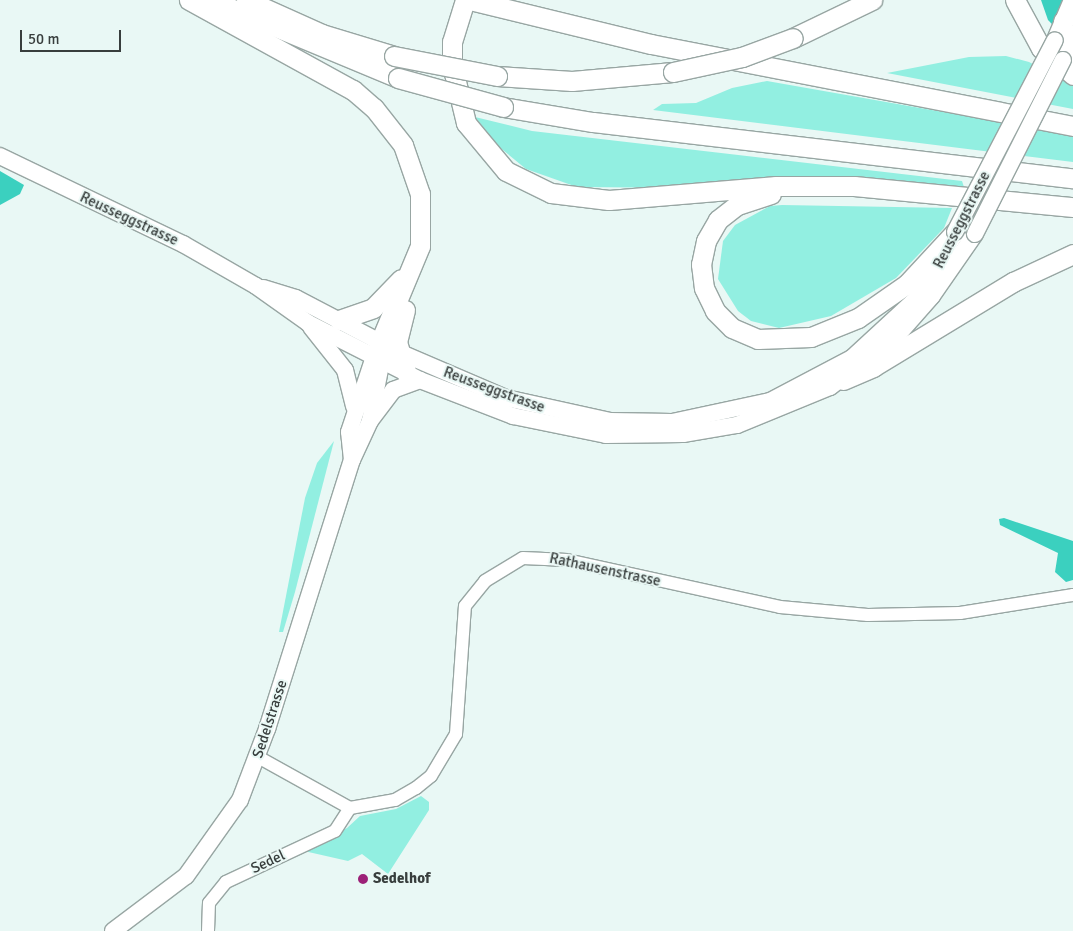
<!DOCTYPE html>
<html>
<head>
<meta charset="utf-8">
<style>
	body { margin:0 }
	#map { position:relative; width:1073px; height:931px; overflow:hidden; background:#e9f8f5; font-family:Signika,sans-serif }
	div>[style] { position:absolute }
	.green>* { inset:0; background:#92efe1 }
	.forest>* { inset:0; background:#3bd0bf }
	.roads { filter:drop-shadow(1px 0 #98a6a3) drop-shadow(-1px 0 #98a6a3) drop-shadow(0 1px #98a6a3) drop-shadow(0 -1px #98a6a3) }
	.minor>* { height:12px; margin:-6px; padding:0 6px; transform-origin:6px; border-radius:6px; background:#fff }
	.major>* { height:16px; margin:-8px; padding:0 8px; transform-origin:8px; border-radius:8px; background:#fff }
	.highway>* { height:19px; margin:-9.5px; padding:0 9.5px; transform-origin:9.5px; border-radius:9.5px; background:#fff }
	.bridges { filter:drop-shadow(1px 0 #98a6a3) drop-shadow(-1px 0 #98a6a3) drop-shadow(0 1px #98a6a3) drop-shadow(0 -1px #98a6a3) }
	.major-bridge>* { height:16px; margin:-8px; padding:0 8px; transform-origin:8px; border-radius:8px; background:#fff }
	.highway-bridge>* { height:19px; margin:-9.5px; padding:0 9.5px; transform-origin:9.5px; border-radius:9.5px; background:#fff }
	.dots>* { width:14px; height:14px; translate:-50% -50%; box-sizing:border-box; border:2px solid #e9f8f5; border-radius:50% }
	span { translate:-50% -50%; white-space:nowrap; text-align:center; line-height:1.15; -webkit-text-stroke:4px #e9f8f5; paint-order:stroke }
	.street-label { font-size:15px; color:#383e3d }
	.poi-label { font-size:15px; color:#383e3d; font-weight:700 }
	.left { translate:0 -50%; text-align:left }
	.scale { position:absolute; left:20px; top:30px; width:101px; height:22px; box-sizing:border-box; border:2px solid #383e3d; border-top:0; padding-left:6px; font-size:15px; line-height:18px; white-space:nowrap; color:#383e3d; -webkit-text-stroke:4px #e9f8f5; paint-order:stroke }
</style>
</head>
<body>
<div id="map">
	<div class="green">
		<div style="clip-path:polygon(1006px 56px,1029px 62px,1073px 85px,1073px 109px,887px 73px,969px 57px)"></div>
		<div style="clip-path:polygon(767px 81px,1073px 135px,1073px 162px,653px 110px,662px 104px,696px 103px,732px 88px)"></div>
		<div style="clip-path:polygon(475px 117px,532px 131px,962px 181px,965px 190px,577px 187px,526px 169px,498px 146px)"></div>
		<div style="clip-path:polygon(770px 206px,782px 205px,952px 208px,944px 228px,896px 278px,831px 316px,779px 328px,751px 321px,738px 311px,718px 279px,723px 241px,735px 225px)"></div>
		<div style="clip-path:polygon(334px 441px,295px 592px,283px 632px,279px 632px,305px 498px,317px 463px)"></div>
		<div style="clip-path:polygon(421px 796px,429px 802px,429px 810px,388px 874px,362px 854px,348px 861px,304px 851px,347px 828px,360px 816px,396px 809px)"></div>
	</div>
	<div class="forest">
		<div style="clip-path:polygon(1041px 0,1073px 0,1073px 46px,1048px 20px)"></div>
		<div style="clip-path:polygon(0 171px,24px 185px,20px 194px,0 205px)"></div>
		<div style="clip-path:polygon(1004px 518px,1073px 541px,1073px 580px,1066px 582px,1055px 572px,1058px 553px,1000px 525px,999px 519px)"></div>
	</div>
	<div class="roads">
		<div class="minor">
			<div style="left:258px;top:757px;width:105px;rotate:29deg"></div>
			<div style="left:350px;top:808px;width:46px;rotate:-10.1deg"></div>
			<div style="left:395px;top:800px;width:24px;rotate:-30deg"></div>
			<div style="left:416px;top:788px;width:19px;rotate:-39deg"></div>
			<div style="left:431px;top:776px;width:49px;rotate:-59.2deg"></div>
			<div style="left:456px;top:734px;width:128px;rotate:-86deg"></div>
			<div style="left:465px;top:606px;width:32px;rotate:-51deg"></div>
			<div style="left:485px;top:581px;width:44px;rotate:-31.2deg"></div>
			<div style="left:523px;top:558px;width:44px;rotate:2.6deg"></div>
			<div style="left:567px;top:560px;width:218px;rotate:12.4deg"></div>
			<div style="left:780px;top:607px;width:88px;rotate:5.2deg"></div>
			<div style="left:868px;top:615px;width:92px;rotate:-1.2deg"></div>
			<div style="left:960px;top:613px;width:114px;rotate:-9.1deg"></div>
			<div style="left:208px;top:931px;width:28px;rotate:-88deg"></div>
			<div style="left:209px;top:903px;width:27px;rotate:-51deg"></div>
			<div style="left:226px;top:882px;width:120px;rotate:-25.1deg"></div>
			<div style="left:335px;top:831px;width:27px;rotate:-57deg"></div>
		</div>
		<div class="major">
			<div style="left:1055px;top:40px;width:43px;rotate:-67deg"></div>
			<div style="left:1063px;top:60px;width:28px;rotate:-69deg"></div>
			<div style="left:0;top:156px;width:203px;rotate:25.7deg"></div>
			<div style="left:183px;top:244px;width:84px;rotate:29.9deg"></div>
			<div style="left:256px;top:286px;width:64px;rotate:35.4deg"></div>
			<div style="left:308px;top:323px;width:126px;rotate:27deg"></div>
			<div style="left:420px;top:380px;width:100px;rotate:21.2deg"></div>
			<div style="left:513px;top:416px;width:95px;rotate:11.5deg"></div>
			<div style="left:606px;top:435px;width:77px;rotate:-0.7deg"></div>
			<div style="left:683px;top:434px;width:55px;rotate:-9.5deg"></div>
			<div style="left:737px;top:425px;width:100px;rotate:-22.2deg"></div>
			<div style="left:830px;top:387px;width:83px;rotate:-37.1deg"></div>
			<div style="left:896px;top:337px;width:55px;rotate:-48.7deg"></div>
			<div style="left:932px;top:296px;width:75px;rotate:-55.3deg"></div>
			<div style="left:263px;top:288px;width:34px;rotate:17deg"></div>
			<div style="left:296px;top:298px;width:116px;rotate:27.7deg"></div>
			<div style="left:399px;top:352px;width:116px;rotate:23.3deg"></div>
			<div style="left:506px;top:398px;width:107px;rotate:12.5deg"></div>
			<div style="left:610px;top:421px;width:62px;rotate:0.9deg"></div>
			<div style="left:672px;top:422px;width:100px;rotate:-12.1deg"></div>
			<div style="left:770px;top:401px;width:93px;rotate:-27.7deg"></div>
			<div style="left:852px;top:358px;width:87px;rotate:-42.7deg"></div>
			<div style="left:916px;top:299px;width:74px;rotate:-58.9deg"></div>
			<div style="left:311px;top:327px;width:55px;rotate:51.7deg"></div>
			<div style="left:345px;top:370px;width:38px;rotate:76deg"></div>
			<div style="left:370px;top:421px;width:39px;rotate:-53deg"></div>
			<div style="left:393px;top:390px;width:29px;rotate:-20deg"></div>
			<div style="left:352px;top:460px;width:28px;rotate:-96deg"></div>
			<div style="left:349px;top:432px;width:89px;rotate:-71.6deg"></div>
			<div style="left:113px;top:931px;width:91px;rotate:-37deg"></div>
			<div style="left:186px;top:876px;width:93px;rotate:-54.6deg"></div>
			<div style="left:240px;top:800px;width:76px;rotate:-69.2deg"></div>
			<div style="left:267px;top:729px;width:282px;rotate:-72.5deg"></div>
			<div style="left:352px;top:460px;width:43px;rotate:-65.2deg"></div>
			<div style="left:370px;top:421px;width:68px;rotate:-79deg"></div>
		</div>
		<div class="highway">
			<div style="left:189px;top:0;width:187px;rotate:28.8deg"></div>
			<div style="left:353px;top:90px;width:28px;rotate:41deg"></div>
			<div style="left:374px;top:108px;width:47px;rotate:51.9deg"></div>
			<div style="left:403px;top:145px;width:52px;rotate:70.9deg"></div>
			<div style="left:420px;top:194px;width:52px;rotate:90deg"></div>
			<div style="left:420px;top:246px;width:104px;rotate:112.6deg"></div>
			<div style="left:211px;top:0;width:203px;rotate:22.6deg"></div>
			<div style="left:246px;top:0;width:83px;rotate:24.1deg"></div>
			<div style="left:322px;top:34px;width:75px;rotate:17deg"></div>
			<div style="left:465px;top:0;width:44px;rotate:107.2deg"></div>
			<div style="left:452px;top:42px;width:23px;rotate:90deg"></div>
			<div style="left:452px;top:65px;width:60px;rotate:76.4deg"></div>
			<div style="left:466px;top:123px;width:62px;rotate:50.2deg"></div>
			<div style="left:506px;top:171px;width:50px;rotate:26.1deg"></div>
			<div style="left:551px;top:193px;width:58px;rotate:6.9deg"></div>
			<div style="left:609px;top:200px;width:168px;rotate:-4.8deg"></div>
			<div style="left:776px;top:186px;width:78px"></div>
			<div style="left:854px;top:186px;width:220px;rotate:5.5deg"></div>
			<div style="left:470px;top:0;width:186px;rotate:13.7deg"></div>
			<div style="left:651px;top:44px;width:430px;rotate:11deg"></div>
			<div style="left:1015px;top:0;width:55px;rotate:61.6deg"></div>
			<div style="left:1041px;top:48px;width:42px;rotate:40.2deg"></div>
			<div style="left:1063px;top:21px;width:13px;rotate:-42deg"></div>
			<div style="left:793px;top:38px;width:88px;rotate:-25.7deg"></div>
			<div style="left:1063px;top:60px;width:13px;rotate:-42deg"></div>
			<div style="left:497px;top:76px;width:75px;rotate:3.8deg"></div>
			<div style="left:572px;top:81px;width:101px;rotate:-5.1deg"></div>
			<div style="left:503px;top:107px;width:91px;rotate:9.5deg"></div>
			<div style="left:593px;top:122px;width:483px;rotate:6.7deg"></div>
			<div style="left:771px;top:194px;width:36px;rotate:162deg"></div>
			<div style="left:737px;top:205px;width:24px;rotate:142deg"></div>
			<div style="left:718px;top:220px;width:24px;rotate:120deg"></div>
			<div style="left:706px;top:241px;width:24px;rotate:102deg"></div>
			<div style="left:701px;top:264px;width:24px;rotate:83deg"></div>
			<div style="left:704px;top:288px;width:25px;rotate:64deg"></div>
			<div style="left:715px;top:311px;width:24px;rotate:45deg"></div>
			<div style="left:732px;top:328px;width:28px;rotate:23deg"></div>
			<div style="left:758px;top:339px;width:53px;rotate:-2.2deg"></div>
			<div style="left:811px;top:337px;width:51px;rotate:-22deg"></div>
			<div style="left:858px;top:318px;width:60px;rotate:-34.8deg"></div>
			<div style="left:907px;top:284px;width:71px;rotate:-47.3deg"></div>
			<div style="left:405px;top:310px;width:33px;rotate:104deg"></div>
			<div style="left:397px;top:342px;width:34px;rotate:73deg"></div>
			<div style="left:339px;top:320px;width:36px;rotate:-19deg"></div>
			<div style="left:373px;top:308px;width:40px;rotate:-46deg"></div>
			<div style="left:843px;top:380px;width:33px;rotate:-23deg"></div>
			<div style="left:873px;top:367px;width:164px;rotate:-31.3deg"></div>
			<div style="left:1013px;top:282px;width:66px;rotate:-25deg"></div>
		</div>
	</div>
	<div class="bridges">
		<div class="major-bridge">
			<div style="left:955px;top:232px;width:216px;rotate:-62.5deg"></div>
			<div style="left:975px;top:234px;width:195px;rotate:-63.2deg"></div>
		</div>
		<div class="highway-bridge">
			<div style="left:394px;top:56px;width:105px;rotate:11deg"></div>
			<div style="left:673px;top:72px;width:71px;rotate:-12.3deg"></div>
			<div style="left:742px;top:57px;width:54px;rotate:-20.4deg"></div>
			<div style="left:398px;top:78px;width:109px;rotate:15.4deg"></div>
		</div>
	</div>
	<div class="dots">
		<div style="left:363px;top:879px;background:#9c2178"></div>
	</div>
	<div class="street-label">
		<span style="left:129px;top:219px;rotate:25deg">Reusseggstrasse</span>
		<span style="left:962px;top:220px;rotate:-63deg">Reusseggstrasse</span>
		<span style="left:494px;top:390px;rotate:20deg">Reusseggstrasse</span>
		<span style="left:605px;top:570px;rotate:12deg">Rathausenstrasse</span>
		<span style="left:270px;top:719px;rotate:-72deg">Sedelstrasse</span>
		<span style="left:268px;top:862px;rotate:-25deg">Sedel</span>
	</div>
	<div class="poi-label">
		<span class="left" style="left:373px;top:879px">Sedelhof</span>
	</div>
	<div class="scale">50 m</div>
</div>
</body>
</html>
